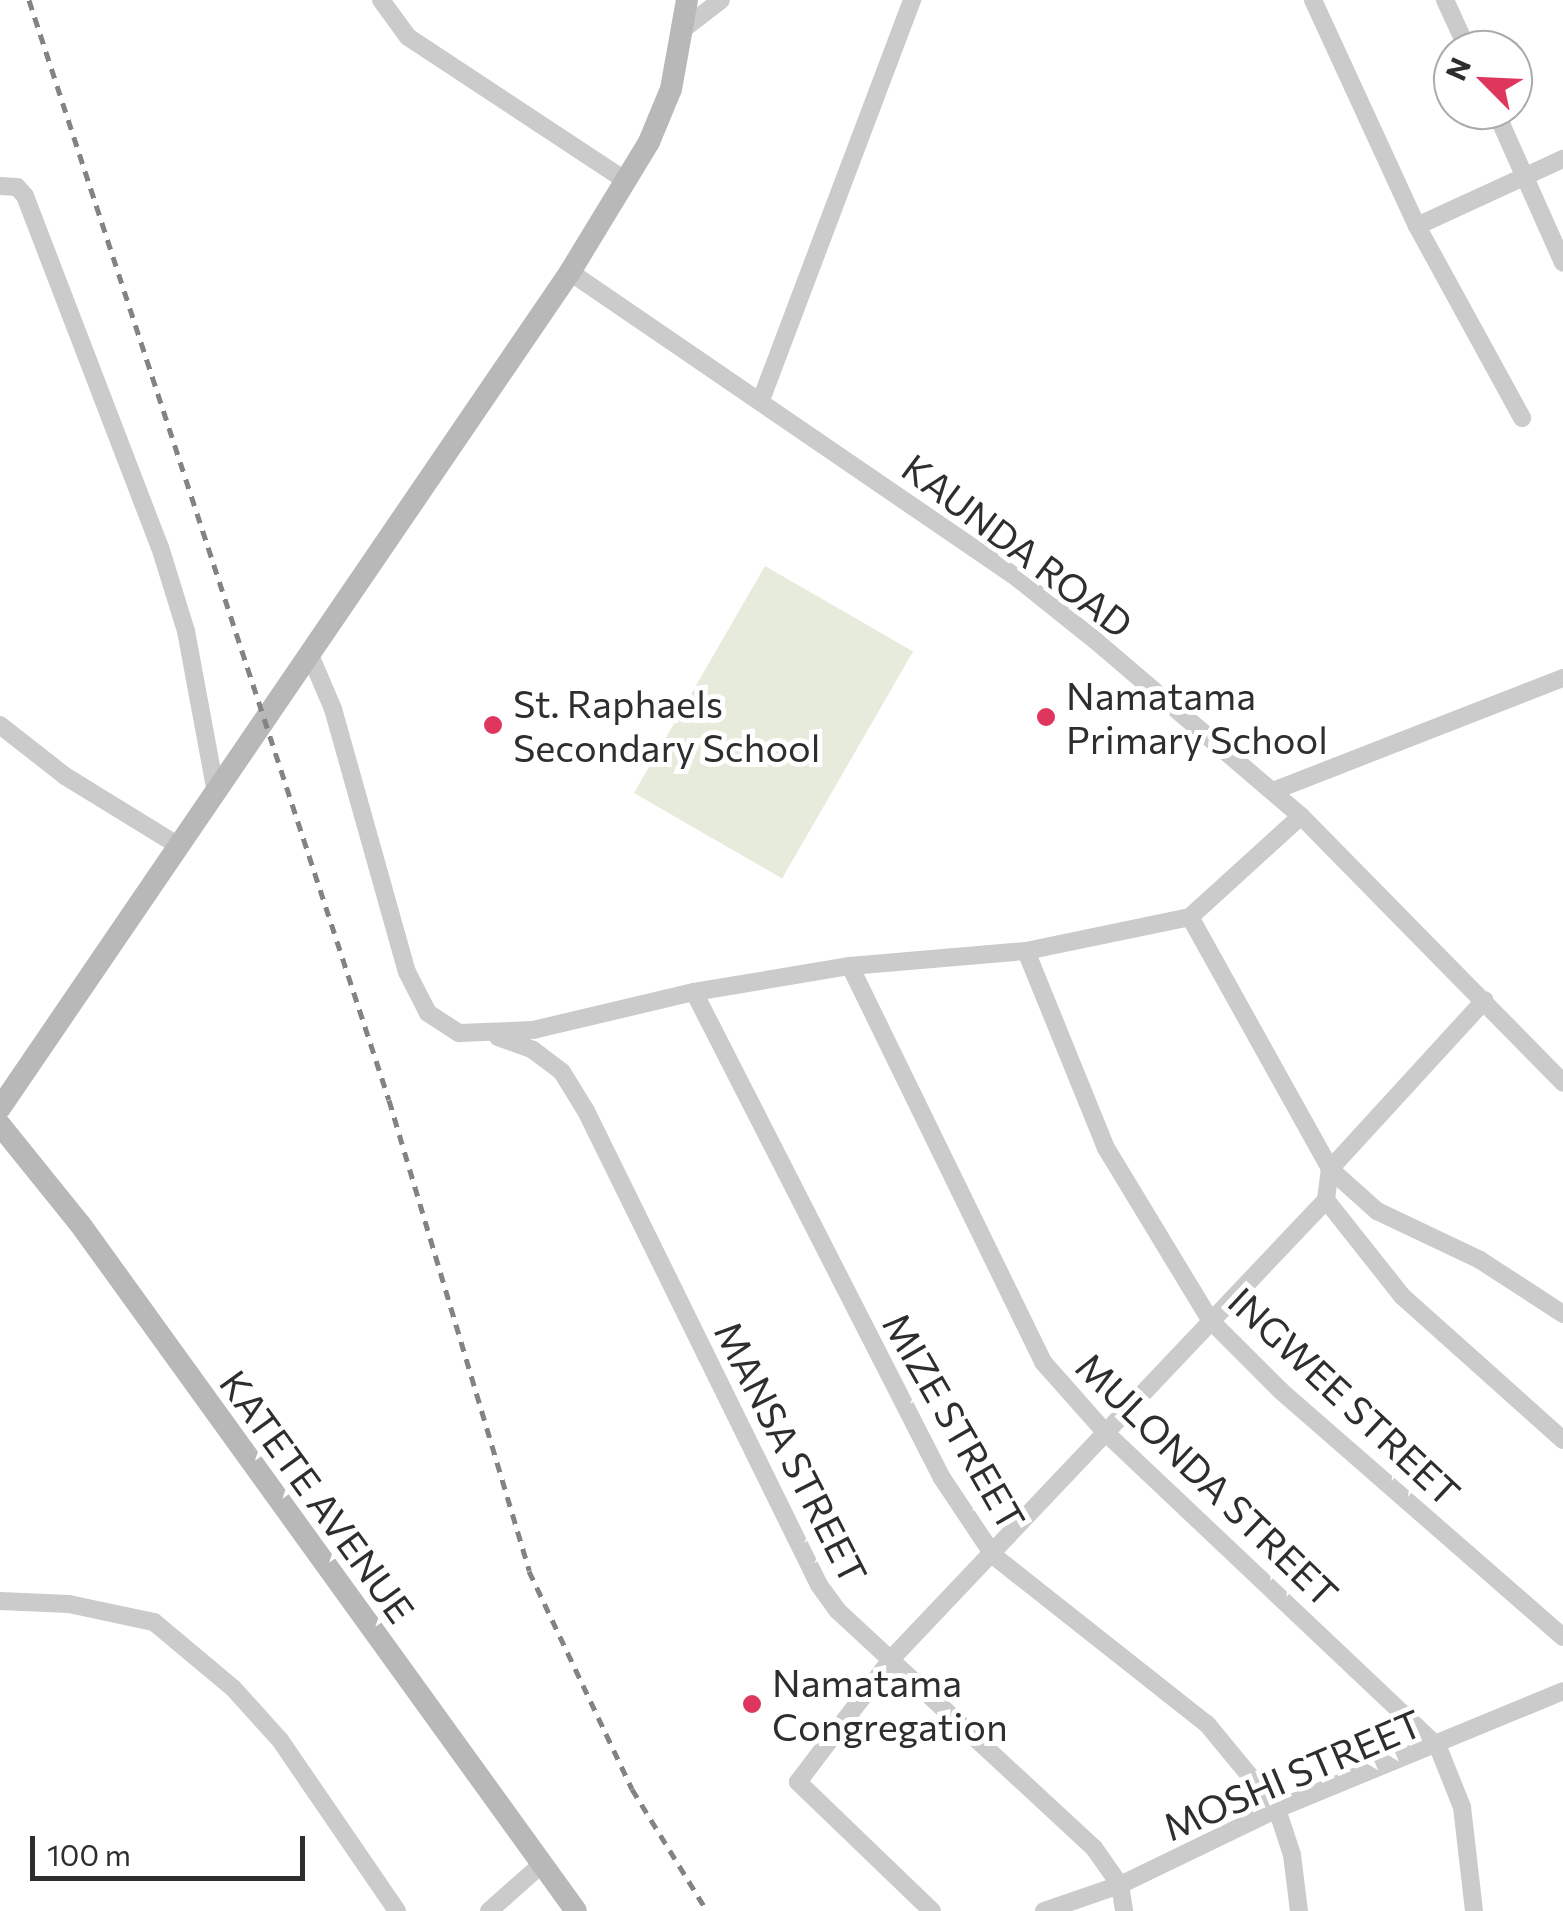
<!DOCTYPE html>
<html>
<head>
<meta charset="utf-8">
<style>
	body { margin:0 }
	#map { position:relative; width:1563px; height:1911px; overflow:hidden; background:#fff; font-family:Commissioner,sans-serif }
	div>[style] { position:absolute }
	.green>* { inset:0; background:#e6ebdc; transform-origin:0 0 }
	.street>* { height:18px; margin:-9px; padding:0 9px; transform-origin:9px; border-radius:9px; background:#cbcbcb }
	.secondary>* { height:22px; margin:-11px; padding:0 11px; transform-origin:11px; border-radius:11px; background:#b8b8b8 }
	.rail>* { height:5px; margin-top:-2.5px; transform-origin:0; background:repeating-linear-gradient(90deg,#838383 0 10px,transparent 0 18px) }
	.dots>* { width:28px; height:28px; translate:-50% -50%; box-sizing:border-box; border:5px solid #fff; border-radius:50% }
	span { translate:-50% -50%; white-space:nowrap; text-align:center; line-height:1.15; -webkit-text-stroke:10px #fff; paint-order:stroke }
	.street-label { font-size:38px; color:#2e2e2e }
	.poi-label { font-size:38px; color:#2e2e2e }
	.left { translate:0 -50%; text-align:left }
	.north { position:absolute; left:1433px; top:30px; width:100px; height:100px; box-sizing:border-box; background:#fff; border:2px solid #ababab; border-radius:50%; rotate:294deg; font-size:28px; font-weight:700; line-height:40px; text-align:center; color:#2e2e2e }
	.north::after { content:''; display:block; margin:auto; width:35px; height:45px; background:#df365d; clip-path:polygon(50% 0,100% 100%,50% 72%,0 100%) }
	.scale { position:absolute; left:30px; top:1836px; width:275px; height:45px; box-sizing:border-box; border:5px solid #2e2e2e; border-top:0; padding-left:12px; font-size:30px; line-height:35px; white-space:nowrap; color:#2e2e2e; -webkit-text-stroke:8px #fff; paint-order:stroke }
</style>
</head>
<body>
<div id="map">
	<div class="green">
		<div style="left:765px;top:566px;width:171px;height:262px;rotate:30deg"></div>
	</div>
	<div class="street">
		<div style="left:381px;top:0;width:46px;rotate:53.9deg"></div>
		<div style="left:408px;top:37px;width:261px;rotate:33.4deg"></div>
		<div style="left:1313px;top:0;width:249px;rotate:65.3deg"></div>
		<div style="left:1417px;top:226px;width:219px;rotate:61.3deg"></div>
		<div style="left:1445px;top:0;width:55px;rotate:65.3deg"></div>
		<div style="left:686px;top:27px;width:44px;rotate:-37.6deg"></div>
		<div style="left:1495px;top:110px;width:167px;rotate:66deg"></div>
		<div style="left:0;top:186px;width:17px;rotate:3deg"></div>
		<div style="left:17px;top:187px;width:12px;rotate:48deg"></div>
		<div style="left:25px;top:196px;width:376px;rotate:69deg"></div>
		<div style="left:160px;top:547px;width:88px;rotate:72.8deg"></div>
		<div style="left:186px;top:631px;width:160px;rotate:79.5deg"></div>
		<div style="left:1417px;top:226px;width:161px;rotate:-24.7deg"></div>
		<div style="left:570px;top:272px;width:540px;rotate:34.37deg"></div>
		<div style="left:1016px;top:577px;width:102px;rotate:38.7deg"></div>
		<div style="left:1096px;top:641px;width:270px;rotate:40.5deg"></div>
		<div style="left:1301px;top:816px;width:374px;rotate:45.5deg"></div>
		<div style="left:761px;top:400px;width:428px;rotate:-69.3deg"></div>
		<div style="left:310px;top:655px;width:59px;rotate:66.9deg"></div>
		<div style="left:333px;top:709px;width:273px;rotate:74.3deg"></div>
		<div style="left:407px;top:972px;width:46px;rotate:62.9deg"></div>
		<div style="left:428px;top:1013px;width:37px;rotate:33deg"></div>
		<div style="left:459px;top:1033px;width:74px;rotate:-2.3deg"></div>
		<div style="left:533px;top:1030px;width:165px;rotate:-13.3deg"></div>
		<div style="left:694px;top:992px;width:158px;rotate:-9.5deg"></div>
		<div style="left:850px;top:966px;width:177px;rotate:-4.9deg"></div>
		<div style="left:1026px;top:951px;width:167px;rotate:-11.7deg"></div>
		<div style="left:1190px;top:917px;width:150px;rotate:-42.3deg"></div>
		<div style="left:0;top:725px;width:83px;rotate:38.1deg"></div>
		<div style="left:65px;top:776px;width:132px;rotate:31.6deg"></div>
		<div style="left:1273px;top:791px;width:311px;rotate:-21.3deg"></div>
		<div style="left:1190px;top:917px;width:288px;rotate:60.9deg"></div>
		<div style="left:1330px;top:1169px;width:63px;rotate:41.8deg"></div>
		<div style="left:1377px;top:1211px;width:114px;rotate:25.4deg"></div>
		<div style="left:1480px;top:1260px;width:99px;rotate:33deg"></div>
		<div style="left:1026px;top:951px;width:213px;rotate:67.9deg"></div>
		<div style="left:1106px;top:1148px;width:201px;rotate:58.8deg"></div>
		<div style="left:1210px;top:1320px;width:100px;rotate:45deg"></div>
		<div style="left:1281px;top:1391px;width:374px;rotate:41.1deg"></div>
		<div style="left:850px;top:966px;width:441px;rotate:64deg"></div>
		<div style="left:1043px;top:1362px;width:94px;rotate:48.5deg"></div>
		<div style="left:1105px;top:1432px;width:458px;rotate:43.4deg"></div>
		<div style="left:1438px;top:1747px;width:65px;rotate:68.2deg"></div>
		<div style="left:1462px;top:1807px;width:105px;rotate:83.4deg"></div>
		<div style="left:694px;top:992px;width:546px;rotate:62.97deg"></div>
		<div style="left:942px;top:1478px;width:94px;rotate:56.3deg"></div>
		<div style="left:994px;top:1556px;width:271px;rotate:38.3deg"></div>
		<div style="left:1207px;top:1724px;width:110px;rotate:50.5deg"></div>
		<div style="left:1277px;top:1809px;width:48px;rotate:71.9deg"></div>
		<div style="left:1292px;top:1855px;width:56px;rotate:82.9deg"></div>
		<div style="left:498px;top:1037px;width:37px;rotate:20deg"></div>
		<div style="left:533px;top:1050px;width:36px;rotate:37deg"></div>
		<div style="left:562px;top:1072px;width:46px;rotate:58.4deg"></div>
		<div style="left:586px;top:1111px;width:528px;rotate:63.82deg"></div>
		<div style="left:819px;top:1585px;width:32px;rotate:54deg"></div>
		<div style="left:838px;top:1611px;width:349px;rotate:42.8deg"></div>
		<div style="left:1094px;top:1848px;width:45px;rotate:54.9deg"></div>
		<div style="left:1120px;top:1885px;width:26px;rotate:81deg"></div>
		<div style="left:1326px;top:1200px;width:122px;rotate:51.6deg"></div>
		<div style="left:1402px;top:1296px;width:216px;rotate:41.8deg"></div>
		<div style="left:0;top:1601px;width:69px;rotate:2.5deg"></div>
		<div style="left:69px;top:1604px;width:87px;rotate:12deg"></div>
		<div style="left:154px;top:1622px;width:103px;rotate:39.9deg"></div>
		<div style="left:233px;top:1688px;width:70px;rotate:47.9deg"></div>
		<div style="left:280px;top:1740px;width:207px;rotate:55.6deg"></div>
		<div style="left:489px;top:1911px;width:71px;rotate:-41.6deg"></div>
		<div style="left:932px;top:1911px;width:186px;rotate:-136.1deg"></div>
		<div style="left:798px;top:1782px;width:157px;rotate:-52.8deg"></div>
		<div style="left:893px;top:1657px;width:630px;rotate:-46.54deg"></div>
		<div style="left:1326px;top:1200px;width:31px;rotate:-83deg"></div>
		<div style="left:1330px;top:1169px;width:229px;rotate:-47.5deg"></div>
		<div style="left:1044px;top:1911px;width:80px;rotate:-18.9deg"></div>
		<div style="left:1120px;top:1885px;width:174px;rotate:-25.8deg"></div>
		<div style="left:1277px;top:1809px;width:309px;rotate:-22.4deg"></div>
	</div>
	<div class="secondary">
		<div style="left:0;top:1108px;width:1012px;rotate:-55.71deg"></div>
		<div style="left:570px;top:272px;width:152px;rotate:-58.7deg"></div>
		<div style="left:649px;top:142px;width:57px;rotate:-67.5deg"></div>
		<div style="left:671px;top:89px;width:90px;rotate:-79.8deg"></div>
		<div style="left:0;top:1125px;width:127px;rotate:51.1deg"></div>
		<div style="left:80px;top:1224px;width:847px;rotate:54.17deg"></div>
	</div>
	<div class="rail">
		<div style="left:29px;top:0;width:1157px;rotate:71.88deg"></div>
		<div style="left:389px;top:1100px;width:491px;rotate:73.4deg"></div>
		<div style="left:529px;top:1571px;width:241px;rotate:64.7deg"></div>
		<div style="left:632px;top:1789px;width:143px;rotate:58.4deg"></div>
	</div>
	<div class="dots">
		<div style="left:1046px;top:717px;background:#df365d"></div>
		<div style="left:493px;top:725px;background:#df365d"></div>
		<div style="left:752px;top:1704px;background:#df365d"></div>
	</div>
	<div class="street-label">
		<span style="left:1018px;top:545px;rotate:37deg">KAUNDA ROAD</span>
		<span style="left:1345px;top:1396px;rotate:43deg">INGWEE STREET</span>
		<span style="left:955px;top:1421px;rotate:60deg">MIZE STREET</span>
		<span style="left:792px;top:1452px;rotate:63deg">MANSA STREET</span>
		<span style="left:1208px;top:1479px;rotate:44deg">MULONDA STREET</span>
		<span style="left:318px;top:1496px;rotate:54deg">KATETE AVENUE</span>
		<span style="left:1292px;top:1774px;rotate:-23deg">MOSHI STREET</span>
	</div>
	<div class="poi-label">
		<span class="left" style="left:1066px;top:717px">Namatama<br>Primary School</span>
		<span class="left" style="left:513px;top:725px">St. Raphaels<br>Secondary School</span>
		<span class="left" style="left:772px;top:1704px">Namatama<br>Congregation</span>
	</div>
	<div class="north">N</div>
	<div class="scale">100 m</div>
</div>
</body>
</html>
